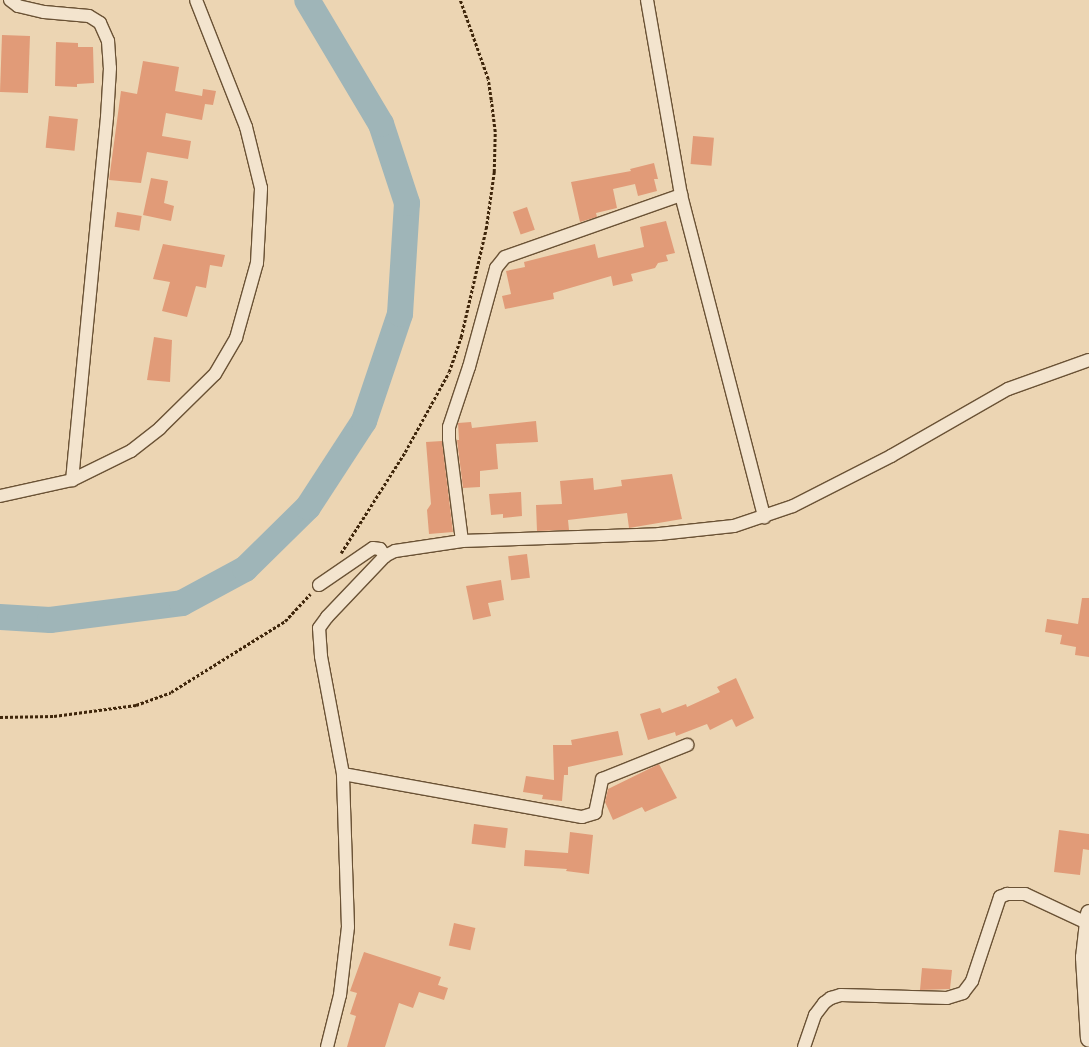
<!DOCTYPE html>
<html>
<head>
<meta charset="utf-8">
<style>
	body { margin:0 }
	#map { position:relative; width:1089px; height:1047px; overflow:hidden; background:#ecd5b3; font-family:"IM FELL French Canon",serif }
	div>[style] { position:absolute }
	.river>* { height:26px; margin:-13px; padding:0 13px; transform-origin:13px; border-radius:13px; background:#9fb5b8 }
	.building>* { inset:0; background:#e19b78; transform-origin:0 0 }
	.path>* { height:2.5px; margin-top:-1.25px; transform-origin:0; background:repeating-linear-gradient(90deg,#3f260b 0 3px,transparent 0 5px) }
	.roads { filter:drop-shadow(1px 0 #6a5235) drop-shadow(-1px 0 #6a5235) drop-shadow(0 1px #6a5235) drop-shadow(0 -1px #6a5235) }
	.street>* { height:12px; margin:-6px; padding:0 6px; transform-origin:6px; border-radius:6px; background:#f3e4ce }
	.secondary>* { height:17px; margin:-8.5px; padding:0 8.5px; transform-origin:8.5px; border-radius:8.5px; background:#f3e4ce }
	span { translate:-50% -50%; white-space:nowrap; text-align:center; line-height:1.15; -webkit-text-stroke:3px #f3e4ce; paint-order:stroke }
</style>
</head>
<body>
<div id="map">
	<div class="river">
		<div style="left:0;top:617px;width:50px;rotate:3.4deg"></div>
		<div style="left:50px;top:620px;width:133px;rotate:-7.3deg"></div>
		<div style="left:182px;top:603px;width:72px;rotate:-28.4deg"></div>
		<div style="left:245px;top:569px;width:88px;rotate:-44.5deg"></div>
		<div style="left:308px;top:507px;width:103px;rotate:-56.9deg"></div>
		<div style="left:364px;top:421px;width:113px;rotate:-71.4deg"></div>
		<div style="left:400px;top:314px;width:111px;rotate:-86.4deg"></div>
		<div style="left:407px;top:203px;width:83px;rotate:-108.2deg"></div>
		<div style="left:381px;top:124px;width:144px;rotate:-120.8deg"></div>
	</div>
	<div class="building">
		<div style="left:2px;top:35px;width:28px;height:57px;rotate:2deg"></div>
		<div style="clip-path:polygon(56px 42px,78px 43px,78px 47px,93px 47px,94px 83px,77px 84px,77px 87px,55px 86px)"></div>
		<div style="clip-path:polygon(143px 61px,179px 67px,175px 91px,202px 96px,203px 89px,216px 91px,213px 105px,205px 104px,202px 120px,166px 113px,162px 136px,191px 141px,188px 159px,147px 152px,141px 183px,109px 180px,121px 91px,137px 94px)"></div>
		<div style="left:49px;top:116px;width:29px;height:32px;rotate:6deg"></div>
		<div style="left:693px;top:136px;width:21px;height:28px;rotate:5deg"></div>
		<div style="clip-path:polygon(654px 163px,658px 179px,654px 179px,657px 191px,638px 196px,635px 184px,613px 189px,617px 208px,596px 213px,597px 217px,580px 222px,571px 182px,631px 171px,630px 169px)"></div>
		<div style="clip-path:polygon(151px 178px,168px 181px,164px 203px,174px 206px,171px 221px,143px 215px)"></div>
		<div style="left:527px;top:207px;width:24px;height:15px;rotate:71deg"></div>
		<div style="left:117px;top:212px;width:25px;height:15px;rotate:9deg"></div>
		<div style="clip-path:polygon(666px 221px,675px 253px,666px 255px,668px 261px,658px 263px,655px 268px,631px 274px,633px 281px,613px 286px,611px 276px,553px 293px,554px 299px,505px 309px,502px 296px,511px 294px,506px 271px,525px 267px,524px 262px,595px 244px,598px 258px,644px 247px,640px 227px)"></div>
		<div style="clip-path:polygon(163px 244px,225px 255px,222px 267px,210px 265px,206px 288px,196px 286px,187px 317px,162px 311px,170px 282px,153px 279px)"></div>
		<div style="clip-path:polygon(154px 337px,172px 340px,170px 382px,147px 380px)"></div>
		<div style="clip-path:polygon(536px 421px,538px 442px,496px 444px,498px 469px,480px 471px,480px 487px,463px 488px,457px 440px,459px 440px,458px 423px,471px 422px,472px 428px)"></div>
		<div style="clip-path:polygon(442px 441px,453px 532px,429px 534px,427px 510px,431px 504px,426px 442px)"></div>
		<div style="clip-path:polygon(672px 474px,682px 519px,629px 528px,627px 513px,568px 520px,569px 530px,537px 531px,536px 505px,562px 504px,560px 481px,593px 478px,594px 490px,622px 486px,621px 480px)"></div>
		<div style="clip-path:polygon(521px 492px,522px 516px,503px 518px,503px 514px,491px 515px,489px 494px)"></div>
		<div style="left:527px;top:554px;width:24px;height:19px;rotate:83deg"></div>
		<div style="clip-path:polygon(501px 580px,504px 600px,488px 603px,491px 616px,473px 620px,466px 586px)"></div>
		<div style="clip-path:polygon(1082px 598px,1089px 598px,1089px 657px,1075px 655px,1076px 647px,1060px 644px,1062px 635px,1045px 632px,1047px 619px,1078px 624px)"></div>
		<div style="clip-path:polygon(736px 678px,754px 718px,736px 727px,732px 719px,710px 730px,707px 724px,676px 736px,675px 732px,648px 740px,640px 714px,660px 708px,662px 713px,686px 704px,687px 707px,720px 692px,717px 687px)"></div>
		<div style="clip-path:polygon(618px 731px,623px 755px,568px 767px,568px 775px,564px 775px,562px 801px,542px 799px,543px 795px,523px 792px,526px 776px,554px 780px,553px 745px,572px 745px,571px 740px)"></div>
		<div style="clip-path:polygon(659px 764px,677px 798px,645px 812px,642px 807px,613px 820px,605px 802px,608px 789px)"></div>
		<div style="left:474px;top:824px;width:34px;height:20px;rotate:7deg"></div>
		<div style="clip-path:polygon(1059px 830px,1089px 834px,1089px 850px,1083px 849px,1080px 875px,1054px 872px)"></div>
		<div style="clip-path:polygon(570px 832px,593px 835px,589px 874px,566px 871px,567px 869px,524px 866px,525px 850px,568px 853px)"></div>
		<div style="left:454px;top:923px;width:22px;height:23px;rotate:13deg"></div>
		<div style="clip-path:polygon(364px 952px,441px 977px,438px 985px,448px 988px,444px 1000px,419px 992px,413px 1008px,399px 1003px,385px 1047px,347px 1047px,356px 1016px,350px 1014px,357px 993px,350px 991px)"></div>
		<div style="clip-path:polygon(922px 968px,952px 970px,950px 989px,920px 990px)"></div>
	</div>
	<div class="path">
		<div style="left:341px;top:553px;width:120px;rotate:-57.6deg"></div>
		<div style="left:405px;top:452px;width:91px;rotate:-61.2deg"></div>
		<div style="left:449px;top:372px;width:37px;rotate:-71deg"></div>
		<div style="left:461px;top:337px;width:111px;rotate:-77deg"></div>
		<div style="left:486px;top:229px;width:58px;rotate:-82deg"></div>
		<div style="left:494px;top:172px;width:40px;rotate:-88.6deg"></div>
		<div style="left:495px;top:132px;width:32px;rotate:-97deg"></div>
		<div style="left:491px;top:100px;width:21px;rotate:-98deg"></div>
		<div style="left:488px;top:79px;width:84px;rotate:-109.5deg"></div>
		<div style="left:0;top:717px;width:54px;rotate:-1.1deg"></div>
		<div style="left:54px;top:716px;width:83px;rotate:-7.6deg"></div>
		<div style="left:136px;top:705px;width:37px;rotate:-20deg"></div>
		<div style="left:171px;top:692px;width:134px;rotate:-31.9deg"></div>
		<div style="left:285px;top:621px;width:37px;rotate:-47deg"></div>
	</div>
	<div class="roads">
		<div class="street">
			<div style="left:10px;top:0;width:10px;rotate:37deg"></div>
			<div style="left:18px;top:6px;width:27px;rotate:13deg"></div>
			<div style="left:44px;top:12px;width:45px;rotate:5.1deg"></div>
			<div style="left:89px;top:16px;width:13px;rotate:32deg"></div>
			<div style="left:100px;top:23px;width:20px;rotate:66deg"></div>
			<div style="left:108px;top:41px;width:27px;rotate:86deg"></div>
			<div style="left:110px;top:68px;width:49px;rotate:93.5deg"></div>
			<div style="left:107px;top:117px;width:365px;rotate:95.5deg"></div>
			<div style="left:647px;top:0;width:198px;rotate:80.1deg"></div>
			<div style="left:681px;top:195px;width:333px;rotate:75.5deg"></div>
			<div style="left:0;top:496px;width:74px;rotate:-12.5deg"></div>
			<div style="left:72px;top:480px;width:66px;rotate:-26.2deg"></div>
			<div style="left:131px;top:451px;width:37px;rotate:-38deg"></div>
			<div style="left:160px;top:428px;width:77px;rotate:-44.5deg"></div>
			<div style="left:215px;top:374px;width:42px;rotate:-59.7deg"></div>
			<div style="left:236px;top:338px;width:78px;rotate:-74.4deg"></div>
			<div style="left:257px;top:263px;width:75px;rotate:-86.9deg"></div>
			<div style="left:261px;top:188px;width:63px;rotate:-103.8deg"></div>
			<div style="left:246px;top:127px;width:136px;rotate:-111.5deg"></div>
			<div style="left:462px;top:541px;width:103px;rotate:-97.3deg"></div>
			<div style="left:449px;top:439px;width:12px;rotate:-90deg"></div>
			<div style="left:449px;top:427px;width:63px;rotate:-71.6deg"></div>
			<div style="left:469px;top:367px;width:103px;rotate:-74.7deg"></div>
			<div style="left:496px;top:268px;width:14px;rotate:-51deg"></div>
			<div style="left:505px;top:257px;width:187px;rotate:-19.4deg"></div>
			<div style="left:319px;top:585px;width:65px;rotate:-34.4deg"></div>
			<div style="left:373px;top:548px;width:7px;rotate:8deg"></div>
			<div style="left:380px;top:549px;width:9px;rotate:54deg"></div>
			<div style="left:343px;top:774px;width:243px;rotate:10.2deg"></div>
			<div style="left:582px;top:817px;width:14px;rotate:-17deg"></div>
			<div style="left:595px;top:813px;width:35px;rotate:-78deg"></div>
			<div style="left:602px;top:779px;width:92px;rotate:-21.8deg"></div>
			<div style="left:327px;top:1047px;width:54px;rotate:-76deg"></div>
			<div style="left:340px;top:995px;width:68px;rotate:-83.3deg"></div>
			<div style="left:348px;top:927px;width:153px;rotate:-91.9deg"></div>
			<div style="left:343px;top:774px;width:120px;rotate:-100.6deg"></div>
			<div style="left:321px;top:656px;width:28px;rotate:-94deg"></div>
			<div style="left:319px;top:628px;width:14px;rotate:-54deg"></div>
			<div style="left:327px;top:617px;width:84px;rotate:-46.4deg"></div>
			<div style="left:385px;top:556px;width:11px;rotate:-27deg"></div>
			<div style="left:395px;top:551px;width:68px;rotate:-8.5deg"></div>
			<div style="left:462px;top:541px;width:197px;rotate:-2deg"></div>
			<div style="left:659px;top:534px;width:75px;rotate:-6.1deg"></div>
			<div style="left:734px;top:526px;width:62px;rotate:-18.7deg"></div>
			<div style="left:793px;top:506px;width:110px;rotate:-27deg"></div>
			<div style="left:891px;top:456px;width:135px;rotate:-29.8deg"></div>
			<div style="left:1008px;top:389px;width:86px;rotate:-19.7deg"></div>
			<div style="left:804px;top:1047px;width:34px;rotate:-71deg"></div>
			<div style="left:815px;top:1015px;width:15px;rotate:-53deg"></div>
			<div style="left:824px;top:1003px;width:9px;rotate:-36deg"></div>
			<div style="left:831px;top:998px;width:10px;rotate:-17deg"></div>
			<div style="left:841px;top:995px;width:106px;rotate:1.6deg"></div>
			<div style="left:947px;top:998px;width:17px;rotate:-17deg"></div>
			<div style="left:963px;top:993px;width:15px;rotate:-53deg"></div>
			<div style="left:972px;top:981px;width:89px;rotate:-71.6deg"></div>
			<div style="left:1000px;top:897px;width:8px;rotate:-23deg"></div>
			<div style="left:1007px;top:894px;width:18px"></div>
			<div style="left:1025px;top:894px;width:68px;rotate:25.1deg"></div>
		</div>
		<div class="secondary">
			<div style="left:1089px;top:913px;width:44px;rotate:96.5deg"></div>
			<div style="left:1084px;top:957px;width:81px;rotate:86.5deg"></div>
		</div>
	</div>
</div>
</body>
</html>
